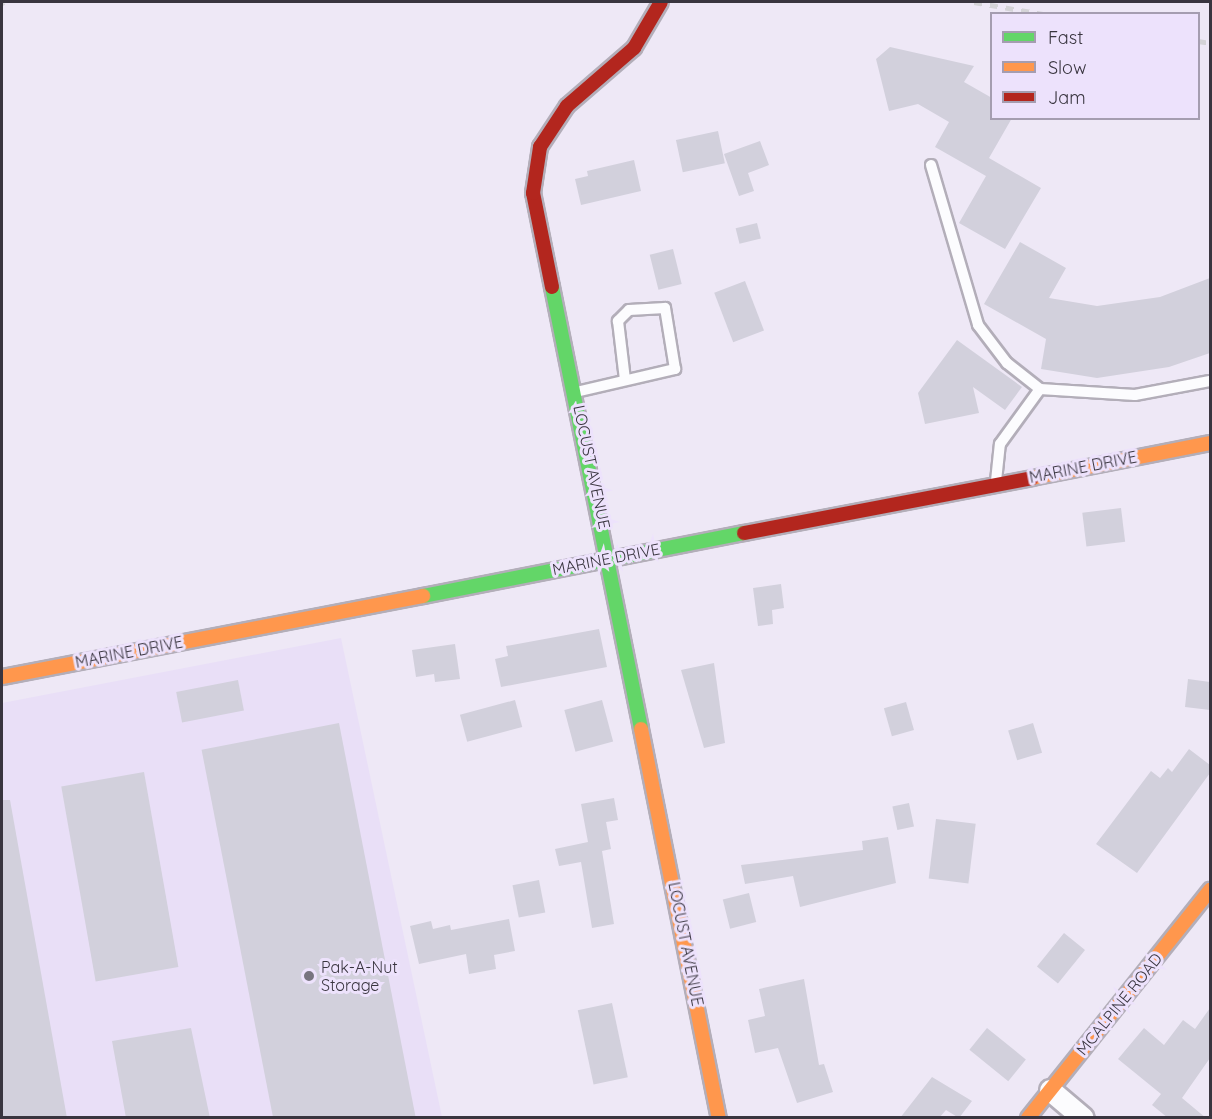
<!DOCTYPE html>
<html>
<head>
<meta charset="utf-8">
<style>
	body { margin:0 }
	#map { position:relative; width:1212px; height:1119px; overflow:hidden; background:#eee8f6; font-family:Quicksand,sans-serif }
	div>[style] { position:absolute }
	.built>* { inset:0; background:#e9dff7 }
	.building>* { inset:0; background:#d2d0dc; transform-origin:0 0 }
	.roads { filter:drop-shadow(2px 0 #b3aeb9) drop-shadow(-2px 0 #b3aeb9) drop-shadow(0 2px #b3aeb9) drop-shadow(0 -2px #b3aeb9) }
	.lane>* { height:10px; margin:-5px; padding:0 5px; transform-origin:5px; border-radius:5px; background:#fcfcfe }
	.street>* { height:21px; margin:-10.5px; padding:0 10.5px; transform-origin:10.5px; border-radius:10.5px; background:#fcfcfe }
	.fast>* { height:14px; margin:-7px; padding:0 7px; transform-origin:7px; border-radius:7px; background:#63d668 }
	.slow>* { height:14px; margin:-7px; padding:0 7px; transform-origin:7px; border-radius:7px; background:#ff974d }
	.jam>* { height:14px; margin:-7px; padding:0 7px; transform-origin:7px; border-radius:7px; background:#b3261e }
	.rail>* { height:4.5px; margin-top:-2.25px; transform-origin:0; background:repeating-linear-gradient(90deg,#d4d3d7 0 8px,transparent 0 16px) }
	.dots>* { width:16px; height:16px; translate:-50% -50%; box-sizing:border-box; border:3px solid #ede2fc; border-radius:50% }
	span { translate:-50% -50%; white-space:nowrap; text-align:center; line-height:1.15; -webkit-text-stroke:6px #ede2fc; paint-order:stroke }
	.street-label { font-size:16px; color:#39353f }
	.poi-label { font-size:16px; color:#39353f }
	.left { translate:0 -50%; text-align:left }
	.frame { position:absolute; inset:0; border:3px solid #39353f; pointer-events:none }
	.legend { position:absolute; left:990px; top:12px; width:210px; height:108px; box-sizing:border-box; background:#ede2fc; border:2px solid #a59db0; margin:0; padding:8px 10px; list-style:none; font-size:18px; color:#39353f }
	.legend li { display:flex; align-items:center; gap:12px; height:30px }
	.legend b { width:30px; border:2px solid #a59db0 }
</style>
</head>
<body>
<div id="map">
	<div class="built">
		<div style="clip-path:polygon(341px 638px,442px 1117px,2px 1118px,2px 703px)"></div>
	</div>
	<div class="building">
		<div style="clip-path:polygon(890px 47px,974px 66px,964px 82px,992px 98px,992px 118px,1012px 118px,989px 158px,1041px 188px,1005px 249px,959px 223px,986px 176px,935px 147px,949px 122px,918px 104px,889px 111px,876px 59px)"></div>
		<div style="left:718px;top:131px;width:33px;height:43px;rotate:78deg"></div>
		<div style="clip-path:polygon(760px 141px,769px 165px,748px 173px,754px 191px,739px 196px,724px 154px)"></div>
		<div style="clip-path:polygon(634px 160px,641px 191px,581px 205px,575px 179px,588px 176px,587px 171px)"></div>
		<div style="left:757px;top:223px;width:16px;height:22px;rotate:76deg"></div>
		<div style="clip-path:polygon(1020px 242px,1066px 268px,1049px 298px,1097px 306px,1160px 297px,1210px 278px,1210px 353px,1169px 367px,1097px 378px,1041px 369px,1046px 339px,984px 304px)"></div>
		<div style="left:673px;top:249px;width:36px;height:24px;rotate:76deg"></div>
		<div style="left:745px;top:281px;width:53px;height:33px;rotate:69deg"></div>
		<div style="clip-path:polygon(957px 340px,1022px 387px,1005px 410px,973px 387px,979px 413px,925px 424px,918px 393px)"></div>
		<div style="left:1121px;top:508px;width:34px;height:39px;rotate:83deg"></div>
		<div style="clip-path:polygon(781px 584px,784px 608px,772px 610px,773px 624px,758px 626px,753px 588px)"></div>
		<div style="clip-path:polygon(599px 629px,607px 667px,501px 687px,495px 659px,508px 656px,506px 646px)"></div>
		<div style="clip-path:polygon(455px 644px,460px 679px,435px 682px,434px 674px,416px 677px,412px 650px)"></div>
		<div style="clip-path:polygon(714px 663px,725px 743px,704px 748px,681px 670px)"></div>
		<div style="clip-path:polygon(1188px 679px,1210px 682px,1210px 710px,1185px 707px)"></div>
		<div style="left:238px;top:680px;width:31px;height:63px;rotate:79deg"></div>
		<div style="left:515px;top:700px;width:28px;height:57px;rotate:75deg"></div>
		<div style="left:602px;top:700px;width:43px;height:39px;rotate:75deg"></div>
		<div style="left:906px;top:702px;width:29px;height:23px;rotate:74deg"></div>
		<div style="left:339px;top:723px;width:403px;height:140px;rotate:79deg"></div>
		<div style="left:1033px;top:723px;width:31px;height:26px;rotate:73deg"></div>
		<div style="clip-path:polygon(1189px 749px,1210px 765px,1210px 773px,1137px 873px,1096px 844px,1151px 771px,1160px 778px,1168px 768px,1172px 772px)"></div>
		<div style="left:144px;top:772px;width:198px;height:84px;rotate:80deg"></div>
		<div style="clip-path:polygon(614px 798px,618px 820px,606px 822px,611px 849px,602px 851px,614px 924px,592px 928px,581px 862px,559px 866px,555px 849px,588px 842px,581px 804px)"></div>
		<div style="clip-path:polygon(2px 800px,10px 800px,67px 1118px,2px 1118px)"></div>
		<div style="left:909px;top:803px;width:24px;height:17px;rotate:78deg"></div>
		<div style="left:936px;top:819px;width:40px;height:60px;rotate:7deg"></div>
		<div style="clip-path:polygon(888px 837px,896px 883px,800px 907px,793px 876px,745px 884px,741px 865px,863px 850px,862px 841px)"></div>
		<div style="left:539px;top:880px;width:33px;height:27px;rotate:79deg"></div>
		<div style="left:749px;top:893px;width:30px;height:27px;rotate:76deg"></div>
		<div style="clip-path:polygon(509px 919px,515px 951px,494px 955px,496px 969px,469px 974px,466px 954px,419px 964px,410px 926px,431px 921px,433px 929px,450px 925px,451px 930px)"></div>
		<div style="left:1064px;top:933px;width:27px;height:43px;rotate:39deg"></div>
		<div style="clip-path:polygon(804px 979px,819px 1065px,824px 1064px,833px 1092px,797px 1103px,778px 1048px,755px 1053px,748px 1020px,765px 1016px,759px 989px)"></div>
		<div style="left:612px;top:1003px;width:76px;height:35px;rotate:78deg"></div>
		<div style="clip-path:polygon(1210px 1008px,1210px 1058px,1182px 1098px,1206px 1118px,1168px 1118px,1152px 1105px,1161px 1094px,1118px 1059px,1144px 1028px,1164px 1045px,1183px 1020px,1195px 1029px)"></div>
		<div style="clip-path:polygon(191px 1028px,210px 1118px,126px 1118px,112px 1041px)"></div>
		<div style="left:987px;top:1028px;width:50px;height:28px;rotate:39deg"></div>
		<div style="clip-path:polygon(932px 1077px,972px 1101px,959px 1118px,946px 1110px,939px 1118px,900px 1118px)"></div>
	</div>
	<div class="roads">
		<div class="lane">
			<div style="left:931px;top:165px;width:167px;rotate:73.6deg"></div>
			<div style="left:978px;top:325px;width:48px;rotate:52.7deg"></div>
			<div style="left:1007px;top:363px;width:42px;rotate:38.2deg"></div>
			<div style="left:576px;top:392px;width:102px;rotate:-13.1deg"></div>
			<div style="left:675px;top:369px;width:62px;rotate:-99.3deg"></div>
			<div style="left:665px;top:308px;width:36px;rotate:177deg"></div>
			<div style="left:629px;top:310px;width:16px;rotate:135deg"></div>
			<div style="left:618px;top:321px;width:59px;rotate:83.2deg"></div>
			<div style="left:996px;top:481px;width:37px;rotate:-84deg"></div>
			<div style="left:1000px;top:444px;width:68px;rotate:-54deg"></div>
			<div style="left:1040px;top:389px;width:95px;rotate:3.6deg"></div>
			<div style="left:1135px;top:395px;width:76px;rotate:-10.6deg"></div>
		</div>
		<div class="street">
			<div style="left:1050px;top:1090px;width:43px;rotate:40.3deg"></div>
		</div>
		<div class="fast">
			<div style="left:552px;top:287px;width:451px;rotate:78.6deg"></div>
			<div style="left:423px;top:596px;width:327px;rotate:-11.1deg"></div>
		</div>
		<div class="slow">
			<div style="left:1032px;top:478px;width:181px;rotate:-11.1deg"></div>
			<div style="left:2px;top:677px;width:429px;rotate:-10.9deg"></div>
			<div style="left:641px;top:729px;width:397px;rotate:78.7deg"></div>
			<div style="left:1028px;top:1118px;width:292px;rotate:-51.4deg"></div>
		</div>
		<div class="jam">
			<div style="left:552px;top:287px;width:96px;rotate:-101.4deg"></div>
			<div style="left:533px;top:193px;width:47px;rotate:-81.3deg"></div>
			<div style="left:540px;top:147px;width:49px;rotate:-56.6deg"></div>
			<div style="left:567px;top:106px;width:89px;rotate:-40.9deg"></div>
			<div style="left:634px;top:48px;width:53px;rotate:-59.6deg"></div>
			<div style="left:744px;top:533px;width:293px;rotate:-10.8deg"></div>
		</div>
	</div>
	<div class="rail">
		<div style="left:974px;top:2px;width:70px;rotate:9.9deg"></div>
		<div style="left:2px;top:3px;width:2px;rotate:-27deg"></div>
		<div style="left:1198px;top:41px;width:12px;rotate:9deg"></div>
	</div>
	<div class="dots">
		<div style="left:309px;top:976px;background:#78747f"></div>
	</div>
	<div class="street-label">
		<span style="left:592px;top:467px;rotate:78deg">LOCUST AVENUE</span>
		<span style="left:1083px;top:467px;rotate:-11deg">MARINE DRIVE</span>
		<span style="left:606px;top:559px;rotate:-11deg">MARINE DRIVE</span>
		<span style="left:129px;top:652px;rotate:-11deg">MARINE DRIVE</span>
		<span style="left:686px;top:944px;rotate:79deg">LOCUST AVENUE</span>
		<span style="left:1119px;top:1004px;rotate:-51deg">MCALPINE ROAD</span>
	</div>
	<div class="poi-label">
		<span class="left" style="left:321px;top:976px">Pak-A-Nut<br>Storage</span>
	</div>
	<div class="frame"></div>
	<ul class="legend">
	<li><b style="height:8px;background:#63d668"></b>Fast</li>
	<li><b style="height:8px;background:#ff974d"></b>Slow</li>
	<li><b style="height:8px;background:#b3261e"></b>Jam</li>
	</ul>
</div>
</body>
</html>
